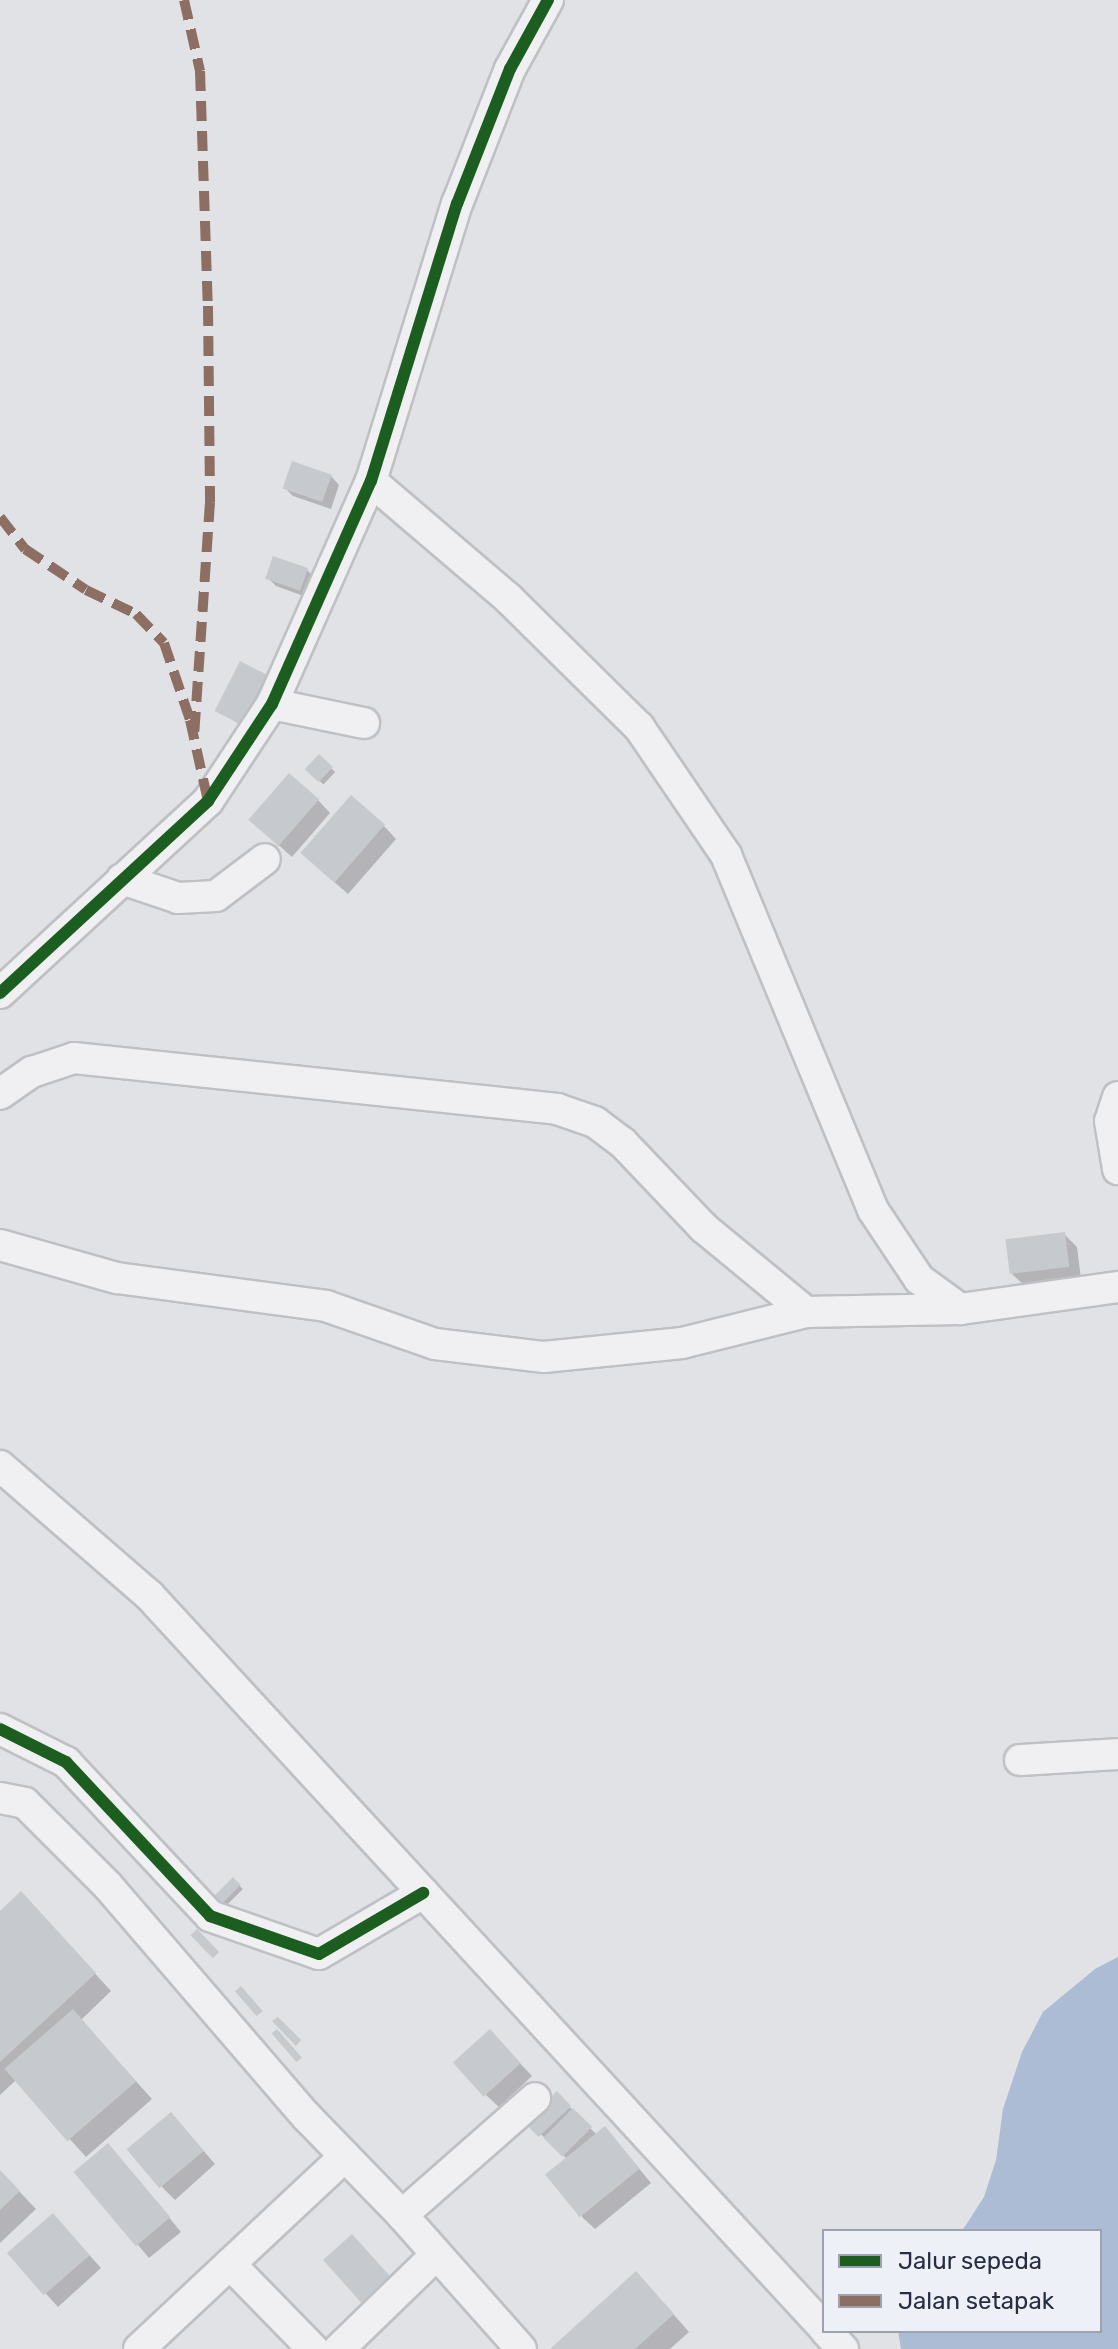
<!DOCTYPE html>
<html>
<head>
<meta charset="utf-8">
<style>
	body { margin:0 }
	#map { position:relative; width:1118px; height:2349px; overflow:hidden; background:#e1e2e6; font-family:Rubik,sans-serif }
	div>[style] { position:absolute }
	.water>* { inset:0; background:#acbcd4 }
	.shadow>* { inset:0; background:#0003; transform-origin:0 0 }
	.building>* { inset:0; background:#c6c9cd; transform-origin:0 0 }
	.roads { filter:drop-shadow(2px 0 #bfc0c4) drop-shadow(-2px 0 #bfc0c4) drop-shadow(0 2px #bfc0c4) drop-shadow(0 -2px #bfc0c4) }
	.minor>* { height:30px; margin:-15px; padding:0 15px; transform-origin:15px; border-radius:15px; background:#f0f0f3 }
	.quiet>* { height:10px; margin-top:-5px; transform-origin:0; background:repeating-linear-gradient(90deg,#8d6e63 0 20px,transparent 0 30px) }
	.cycleway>* { height:12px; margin:-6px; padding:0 6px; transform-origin:6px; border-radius:6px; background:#1b5e20 }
	span { translate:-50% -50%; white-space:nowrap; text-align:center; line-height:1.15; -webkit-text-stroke:8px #edf0f6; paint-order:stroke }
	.legend { position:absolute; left:822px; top:2229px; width:280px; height:104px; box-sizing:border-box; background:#edf0f6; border:2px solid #9da2ae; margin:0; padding:10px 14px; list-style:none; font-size:24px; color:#262d41 }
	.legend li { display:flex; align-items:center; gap:16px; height:40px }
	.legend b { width:40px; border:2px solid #9da2ae }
</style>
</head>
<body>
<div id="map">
	<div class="water">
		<div style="clip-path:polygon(1118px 1957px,1118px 2349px,901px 2349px,898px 2331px,1100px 2331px,1100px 2231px,962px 2231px,984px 2197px,996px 2160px,1003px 2109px,1022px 2052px,1043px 2012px,1095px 1969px)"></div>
	</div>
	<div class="shadow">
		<div style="clip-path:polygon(331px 476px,339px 485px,331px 509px,293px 496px,285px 488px)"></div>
		<div style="clip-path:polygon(307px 570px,315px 578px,309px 598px,276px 586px,268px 578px)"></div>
		<div style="clip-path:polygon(266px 676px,274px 685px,250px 731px,217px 710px)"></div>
		<div style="left:319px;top:757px;width:22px;height:17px;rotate:43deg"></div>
		<div style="clip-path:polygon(318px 800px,330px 813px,292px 857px,264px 832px)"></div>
		<div style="clip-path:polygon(384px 826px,396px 839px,348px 894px,316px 866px)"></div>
		<div style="clip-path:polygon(1064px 1234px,1077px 1247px,1081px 1279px,1025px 1286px,1012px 1274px)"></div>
		<div style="left:233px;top:1879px;width:14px;height:33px;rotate:45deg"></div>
		<div style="clip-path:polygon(38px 1911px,111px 1991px,81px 2020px,152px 2099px,86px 2157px,16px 2080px,0 2095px,0 1913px)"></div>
		<div style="clip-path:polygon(502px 2044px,532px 2076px,499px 2107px,486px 2095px)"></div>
		<div style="clip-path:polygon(557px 2094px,597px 2135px,605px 2128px,651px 2183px,595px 2229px,582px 2217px,567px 2159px,527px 2121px)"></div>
		<div style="clip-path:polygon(183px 2127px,215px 2164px,175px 2200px,162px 2187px)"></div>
		<div style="clip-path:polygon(120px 2158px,181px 2232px,149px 2258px,76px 2172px)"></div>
		<div style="clip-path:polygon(0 2171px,36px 2209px,0 2243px)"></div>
		<div style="clip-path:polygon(65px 2228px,101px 2268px,58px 2307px,10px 2254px)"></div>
		<div style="clip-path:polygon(653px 2291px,689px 2332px,670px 2349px,553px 2349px)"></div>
	</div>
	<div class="building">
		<div style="left:292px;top:461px;width:42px;height:29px;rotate:19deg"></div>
		<div style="left:273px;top:556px;width:37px;height:24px;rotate:19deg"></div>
		<div style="left:240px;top:661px;width:30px;height:56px;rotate:27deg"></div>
		<div style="left:319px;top:754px;width:19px;height:21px;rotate:43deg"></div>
		<div style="left:289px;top:773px;width:40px;height:62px;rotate:41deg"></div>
		<div style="left:351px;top:795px;width:45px;height:77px;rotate:41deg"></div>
		<div style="left:1065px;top:1232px;width:35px;height:60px;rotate:83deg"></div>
		<div style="left:233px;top:1877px;width:11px;height:36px;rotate:45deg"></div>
		<div style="clip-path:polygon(21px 1891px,96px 1973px,0 2062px,0 1911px)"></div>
		<div style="left:197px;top:1929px;width:32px;height:9px;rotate:46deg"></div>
		<div style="left:241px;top:1986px;width:33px;height:8px;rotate:49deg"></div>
		<div style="left:73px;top:2009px;width:96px;height:91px;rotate:49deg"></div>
		<div style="clip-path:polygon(278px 2017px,301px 2040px,296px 2046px,272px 2021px)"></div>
		<div style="left:277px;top:2029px;width:38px;height:7px;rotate:49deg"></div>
		<div style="left:490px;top:2029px;width:46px;height:50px;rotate:48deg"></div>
		<div style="left:557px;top:2091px;width:21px;height:45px;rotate:47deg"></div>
		<div style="left:573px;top:2108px;width:27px;height:42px;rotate:45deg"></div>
		<div style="left:171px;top:2112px;width:51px;height:58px;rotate:50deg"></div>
		<div style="left:605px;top:2126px;width:55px;height:77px;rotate:51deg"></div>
		<div style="left:108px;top:2143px;width:97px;height:45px;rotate:50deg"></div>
		<div style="clip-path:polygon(0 2170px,20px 2191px,0 2210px)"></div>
		<div style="left:53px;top:2213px;width:56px;height:61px;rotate:49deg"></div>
		<div style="left:352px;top:2234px;width:61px;height:39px;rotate:48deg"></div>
		<div style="clip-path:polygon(636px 2271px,674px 2314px,635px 2349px,550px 2349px)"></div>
	</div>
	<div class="roads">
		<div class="minor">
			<div style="left:371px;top:481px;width:180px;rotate:40.5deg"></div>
			<div style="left:508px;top:598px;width:184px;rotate:44.6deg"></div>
			<div style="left:639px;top:727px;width:155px;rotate:55.8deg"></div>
			<div style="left:726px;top:855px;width:384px;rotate:67.5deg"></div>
			<div style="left:873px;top:1210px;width:83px;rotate:56.3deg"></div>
			<div style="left:919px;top:1279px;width:51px;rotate:36.2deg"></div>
			<div style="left:960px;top:1309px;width:160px;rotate:-7.9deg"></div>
			<div style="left:272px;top:704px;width:94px;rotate:11.7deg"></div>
			<div style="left:122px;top:879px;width:59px;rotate:18.7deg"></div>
			<div style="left:178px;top:898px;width:38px;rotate:-3deg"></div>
			<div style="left:216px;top:896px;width:61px;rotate:-37.1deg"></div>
			<div style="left:0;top:993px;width:283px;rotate:-42.7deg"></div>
			<div style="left:208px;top:801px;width:116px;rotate:-56.6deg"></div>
			<div style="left:272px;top:704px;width:244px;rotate:-66.1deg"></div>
			<div style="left:371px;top:481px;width:290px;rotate:-72.8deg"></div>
			<div style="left:457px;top:204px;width:145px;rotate:-68.6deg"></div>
			<div style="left:510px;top:69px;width:79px;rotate:-61.2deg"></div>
			<div style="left:0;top:1094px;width:39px;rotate:-35deg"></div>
			<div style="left:32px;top:1072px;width:44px;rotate:-18.4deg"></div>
			<div style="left:74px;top:1058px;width:486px;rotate:6deg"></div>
			<div style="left:557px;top:1109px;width:40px;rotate:18.9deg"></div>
			<div style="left:595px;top:1122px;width:34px;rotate:37deg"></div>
			<div style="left:622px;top:1142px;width:119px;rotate:46.4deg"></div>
			<div style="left:704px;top:1228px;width:132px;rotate:39.5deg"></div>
			<div style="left:1118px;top:1097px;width:25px;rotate:108deg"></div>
			<div style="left:1110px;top:1121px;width:49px;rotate:80.5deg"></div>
			<div style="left:0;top:1245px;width:122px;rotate:15.8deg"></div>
			<div style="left:117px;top:1278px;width:211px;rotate:7.6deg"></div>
			<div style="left:326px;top:1306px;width:115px;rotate:19.2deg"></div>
			<div style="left:435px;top:1344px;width:110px;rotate:6.8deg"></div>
			<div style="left:544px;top:1357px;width:139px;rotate:-5.8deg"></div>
			<div style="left:682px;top:1343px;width:128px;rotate:-14deg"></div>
			<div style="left:806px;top:1312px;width:154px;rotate:-1.1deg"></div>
			<div style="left:0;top:1466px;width:197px;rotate:40.9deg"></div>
			<div style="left:149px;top:1595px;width:996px;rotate:47.36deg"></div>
			<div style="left:0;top:1729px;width:74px;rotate:26.6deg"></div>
			<div style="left:66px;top:1762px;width:211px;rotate:46.9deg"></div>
			<div style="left:210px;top:1916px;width:115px;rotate:19.2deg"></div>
			<div style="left:319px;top:1954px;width:121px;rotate:-30.4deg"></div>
			<div style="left:1020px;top:1760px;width:98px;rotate:-3.5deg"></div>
			<div style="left:0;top:1798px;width:25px;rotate:11deg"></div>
			<div style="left:25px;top:1803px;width:117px;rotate:45deg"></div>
			<div style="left:108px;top:1886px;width:305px;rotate:49.3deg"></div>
			<div style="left:307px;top:2117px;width:136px;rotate:45.9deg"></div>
			<div style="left:402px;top:2215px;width:179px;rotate:48.4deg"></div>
			<div style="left:402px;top:2215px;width:177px;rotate:-41.3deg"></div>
			<div style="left:230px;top:2264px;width:119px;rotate:45.7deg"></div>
			<div style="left:826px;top:2331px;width:25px;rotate:47deg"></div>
			<div style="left:139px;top:2349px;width:282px;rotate:-43.1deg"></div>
			<div style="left:339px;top:2349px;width:134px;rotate:-44.1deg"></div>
		</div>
	</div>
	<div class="quiet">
		<div style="left:184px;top:0;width:73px;rotate:77.3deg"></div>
		<div style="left:200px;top:71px;width:235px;rotate:88.1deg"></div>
		<div style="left:208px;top:306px;width:196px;rotate:89.4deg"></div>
		<div style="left:210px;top:502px;width:238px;rotate:93.9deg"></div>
		<div style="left:0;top:517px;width:41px;rotate:52deg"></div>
		<div style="left:25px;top:549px;width:73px;rotate:33.9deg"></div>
		<div style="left:86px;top:590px;width:55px;rotate:25.6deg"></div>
		<div style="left:136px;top:614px;width:40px;rotate:46deg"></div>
		<div style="left:164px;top:643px;width:81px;rotate:71.3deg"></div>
		<div style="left:190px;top:720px;width:83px;rotate:77.5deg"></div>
	</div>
	<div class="cycleway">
		<div style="left:0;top:993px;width:283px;rotate:-42.7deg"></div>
		<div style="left:208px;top:801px;width:116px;rotate:-56.6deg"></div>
		<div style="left:272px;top:704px;width:244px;rotate:-66.1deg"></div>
		<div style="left:371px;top:481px;width:290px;rotate:-72.8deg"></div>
		<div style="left:457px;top:204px;width:145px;rotate:-68.6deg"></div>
		<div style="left:510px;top:69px;width:79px;rotate:-61.2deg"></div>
		<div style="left:0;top:1729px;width:74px;rotate:26.6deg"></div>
		<div style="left:66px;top:1762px;width:211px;rotate:46.9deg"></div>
		<div style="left:210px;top:1916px;width:115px;rotate:19.2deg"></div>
		<div style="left:319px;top:1954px;width:121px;rotate:-30.4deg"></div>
	</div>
	<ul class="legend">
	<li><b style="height:10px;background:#1b5e20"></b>Jalur sepeda</li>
	<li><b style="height:10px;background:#8d6e63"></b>Jalan setapak</li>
	</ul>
</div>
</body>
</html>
